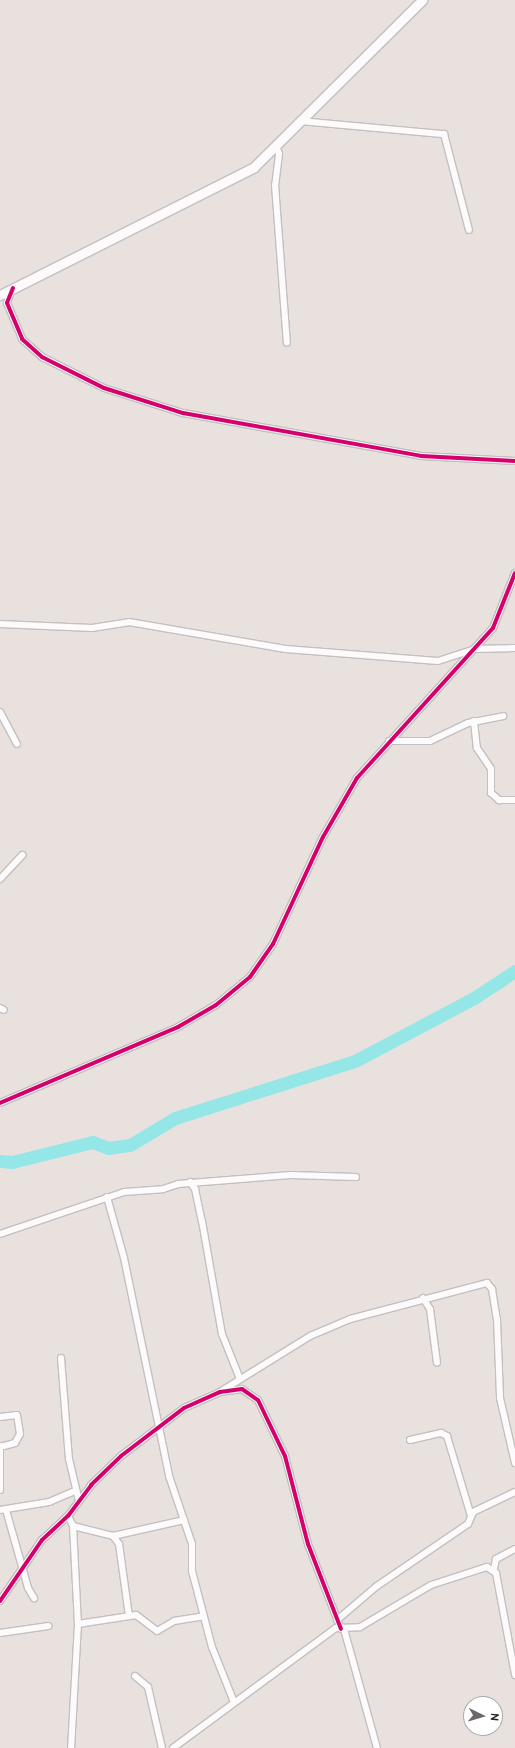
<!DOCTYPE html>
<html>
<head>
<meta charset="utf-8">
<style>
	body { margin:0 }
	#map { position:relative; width:515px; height:1748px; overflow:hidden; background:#e8e1de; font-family:Overpass,sans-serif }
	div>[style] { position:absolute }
	.river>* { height:13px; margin:-6.5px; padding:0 6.5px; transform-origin:6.5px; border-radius:6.5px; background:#95e7e7 }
	.roads { filter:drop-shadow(1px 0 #c2c0c0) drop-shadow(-1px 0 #c2c0c0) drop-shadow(0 1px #c2c0c0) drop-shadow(0 -1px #c2c0c0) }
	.street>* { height:6px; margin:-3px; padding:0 3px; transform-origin:3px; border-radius:3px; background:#fcfafa }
	.secondary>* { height:9px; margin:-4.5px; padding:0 4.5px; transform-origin:4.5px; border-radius:4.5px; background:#fcfafa }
	.cycleway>* { height:4px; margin:-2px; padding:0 2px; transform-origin:2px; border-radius:2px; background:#d6006c }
	span { translate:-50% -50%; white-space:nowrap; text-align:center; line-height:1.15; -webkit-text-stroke:3.5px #fff; paint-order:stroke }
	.north { position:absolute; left:463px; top:1696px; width:40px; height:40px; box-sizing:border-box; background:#fff; border:1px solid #a9a9a9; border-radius:50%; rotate:95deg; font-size:11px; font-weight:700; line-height:16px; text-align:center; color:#292929 }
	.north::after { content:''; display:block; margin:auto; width:14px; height:18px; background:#6c6968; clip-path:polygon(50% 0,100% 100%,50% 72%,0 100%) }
</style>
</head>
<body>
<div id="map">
	<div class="river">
		<div style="left:0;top:1161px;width:12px;rotate:5deg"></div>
		<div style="left:12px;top:1162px;width:83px;rotate:-13.9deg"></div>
		<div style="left:93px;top:1142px;width:16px;rotate:22deg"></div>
		<div style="left:108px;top:1148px;width:22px;rotate:-8deg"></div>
		<div style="left:130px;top:1145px;width:52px;rotate:-31deg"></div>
		<div style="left:175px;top:1118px;width:189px;rotate:-17.6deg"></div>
		<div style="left:355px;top:1061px;width:135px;rotate:-27.9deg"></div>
		<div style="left:474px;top:998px;width:49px;rotate:-33.4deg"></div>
	</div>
	<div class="roads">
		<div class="street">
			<div style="left:300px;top:121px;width:145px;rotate:5.2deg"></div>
			<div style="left:444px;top:134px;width:99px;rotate:75.4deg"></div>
			<div style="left:276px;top:145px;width:9px;rotate:72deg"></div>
			<div style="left:279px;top:154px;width:31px;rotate:97deg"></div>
			<div style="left:275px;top:185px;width:158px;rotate:85.7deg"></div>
			<div style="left:12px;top:289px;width:15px;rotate:110deg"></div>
			<div style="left:7px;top:303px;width:39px;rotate:67deg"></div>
			<div style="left:22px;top:339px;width:27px;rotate:42deg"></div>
			<div style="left:42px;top:357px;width:69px;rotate:26.6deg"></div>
			<div style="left:104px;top:388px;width:83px;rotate:17.6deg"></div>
			<div style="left:183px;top:413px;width:242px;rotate:10.2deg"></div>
			<div style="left:421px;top:456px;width:94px;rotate:3deg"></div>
			<div style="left:0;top:624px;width:92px;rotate:2.5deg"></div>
			<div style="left:92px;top:628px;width:37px;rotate:-9deg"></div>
			<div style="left:129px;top:622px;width:159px;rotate:9.8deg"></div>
			<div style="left:286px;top:649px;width:152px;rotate:4.5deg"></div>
			<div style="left:438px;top:661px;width:38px;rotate:-18deg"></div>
			<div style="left:474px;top:649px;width:41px;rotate:-1.4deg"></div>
			<div style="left:0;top:712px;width:36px;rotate:62deg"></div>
			<div style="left:474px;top:721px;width:27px;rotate:84deg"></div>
			<div style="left:477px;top:748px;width:25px;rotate:56deg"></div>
			<div style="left:491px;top:769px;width:24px;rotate:90deg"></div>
			<div style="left:491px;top:793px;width:11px;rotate:41deg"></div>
			<div style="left:499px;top:800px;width:16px"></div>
			<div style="left:389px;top:741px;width:41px"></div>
			<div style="left:430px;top:741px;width:42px;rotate:-25.3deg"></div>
			<div style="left:468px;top:723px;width:36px;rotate:-11deg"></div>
			<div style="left:0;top:879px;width:33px;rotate:-47deg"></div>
			<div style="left:0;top:1008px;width:4px;rotate:27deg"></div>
			<div style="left:0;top:1103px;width:194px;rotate:-23.1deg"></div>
			<div style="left:178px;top:1027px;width:44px;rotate:-30.1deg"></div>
			<div style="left:216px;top:1005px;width:44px;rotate:-39.5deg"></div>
			<div style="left:250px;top:977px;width:40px;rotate:-55.1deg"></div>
			<div style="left:273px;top:944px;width:118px;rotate:-65deg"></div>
			<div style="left:323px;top:837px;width:68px;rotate:-60deg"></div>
			<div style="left:357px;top:778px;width:202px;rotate:-47.8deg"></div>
			<div style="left:493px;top:628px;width:59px;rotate:-68.2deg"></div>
			<div style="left:190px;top:1182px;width:9px;rotate:54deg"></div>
			<div style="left:195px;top:1189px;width:33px;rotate:78deg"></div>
			<div style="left:202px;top:1221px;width:115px;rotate:80deg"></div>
			<div style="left:222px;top:1334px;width:48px;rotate:68.2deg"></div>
			<div style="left:107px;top:1197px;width:63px;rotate:74.4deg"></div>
			<div style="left:124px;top:1258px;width:223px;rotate:78.3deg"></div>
			<div style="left:169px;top:1476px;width:72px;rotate:71.3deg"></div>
			<div style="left:192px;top:1544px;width:27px;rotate:90deg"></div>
			<div style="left:192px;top:1571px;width:79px;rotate:75.3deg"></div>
			<div style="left:212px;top:1647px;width:59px;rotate:68.2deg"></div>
			<div style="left:0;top:1234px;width:131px;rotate:-18.7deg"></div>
			<div style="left:124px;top:1192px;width:39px;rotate:-4deg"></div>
			<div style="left:163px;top:1189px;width:16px;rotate:-18deg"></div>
			<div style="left:178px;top:1184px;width:113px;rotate:-4.6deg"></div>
			<div style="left:291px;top:1175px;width:65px;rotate:1.8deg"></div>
			<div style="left:423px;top:1298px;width:13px;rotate:58deg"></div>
			<div style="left:430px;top:1309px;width:54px;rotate:82.6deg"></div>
			<div style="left:61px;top:1358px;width:101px;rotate:85.5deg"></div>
			<div style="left:69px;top:1459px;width:43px;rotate:76.6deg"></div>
			<div style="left:223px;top:1390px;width:102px;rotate:-31.8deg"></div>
			<div style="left:310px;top:1336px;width:43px;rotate:-23deg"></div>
			<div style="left:350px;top:1319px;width:142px;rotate:-14.7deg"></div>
			<div style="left:487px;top:1283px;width:8px;rotate:50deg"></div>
			<div style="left:492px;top:1289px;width:30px;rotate:81deg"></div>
			<div style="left:497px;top:1319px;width:79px;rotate:87.8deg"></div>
			<div style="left:500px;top:1398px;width:67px;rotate:77deg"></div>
			<div style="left:0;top:1417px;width:17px;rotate:-7deg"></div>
			<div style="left:17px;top:1415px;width:19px;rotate:81deg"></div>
			<div style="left:20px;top:1434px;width:10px;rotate:119deg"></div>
			<div style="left:15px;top:1443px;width:16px;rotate:165deg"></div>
			<div style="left:410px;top:1440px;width:32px;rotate:-13deg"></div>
			<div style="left:441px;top:1433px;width:7px;rotate:27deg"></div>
			<div style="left:447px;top:1436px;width:84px;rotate:73.3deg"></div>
			<div style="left:0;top:1446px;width:44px;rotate:90deg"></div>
			<div style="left:0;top:1510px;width:50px;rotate:-9.3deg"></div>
			<div style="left:49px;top:1502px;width:28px;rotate:-23deg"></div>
			<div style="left:6px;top:1510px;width:81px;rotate:74.2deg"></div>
			<div style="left:28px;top:1588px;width:12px;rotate:59deg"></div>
			<div style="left:68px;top:1516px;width:11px;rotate:63deg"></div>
			<div style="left:73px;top:1526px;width:98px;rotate:87.1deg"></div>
			<div style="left:78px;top:1624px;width:124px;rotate:93.2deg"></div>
			<div style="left:73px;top:1526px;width:41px;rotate:14deg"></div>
			<div style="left:113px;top:1536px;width:10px;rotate:53deg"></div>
			<div style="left:119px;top:1544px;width:73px;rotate:82.1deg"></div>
			<div style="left:113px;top:1536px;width:73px;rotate:-12.7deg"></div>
			<div style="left:494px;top:1569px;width:10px;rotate:-79deg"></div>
			<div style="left:496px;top:1559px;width:21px;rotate:-28deg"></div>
			<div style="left:0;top:1601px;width:74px;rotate:-55.5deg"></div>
			<div style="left:42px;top:1540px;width:35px;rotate:-43deg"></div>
			<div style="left:68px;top:1516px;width:39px;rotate:-53deg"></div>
			<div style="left:91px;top:1485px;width:42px;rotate:-44deg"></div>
			<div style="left:121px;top:1456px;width:79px;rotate:-37.3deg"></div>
			<div style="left:184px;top:1408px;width:39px;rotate:-24deg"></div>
			<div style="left:220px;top:1392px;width:22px;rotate:-8deg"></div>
			<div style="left:242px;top:1389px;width:19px;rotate:35deg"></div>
			<div style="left:258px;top:1400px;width:62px;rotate:64.3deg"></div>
			<div style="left:285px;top:1456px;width:91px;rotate:75.4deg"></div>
			<div style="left:308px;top:1544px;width:91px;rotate:68.8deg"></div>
			<div style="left:337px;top:1620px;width:52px;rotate:-40.4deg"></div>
			<div style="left:377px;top:1586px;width:110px;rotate:-34.3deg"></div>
			<div style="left:468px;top:1524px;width:13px;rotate:-67deg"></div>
			<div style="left:473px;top:1512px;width:47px;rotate:-25.5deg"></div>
			<div style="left:78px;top:1624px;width:59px;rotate:-8.8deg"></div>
			<div style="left:136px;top:1615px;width:26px;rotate:37deg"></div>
			<div style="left:157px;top:1631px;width:20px;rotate:-30deg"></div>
			<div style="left:174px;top:1621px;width:30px;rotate:-9deg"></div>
			<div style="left:344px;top:1629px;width:123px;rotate:74.5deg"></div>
			<div style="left:0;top:1633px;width:49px;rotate:-8.3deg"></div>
			<div style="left:135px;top:1676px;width:17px;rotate:40deg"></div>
			<div style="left:148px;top:1687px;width:63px;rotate:77.1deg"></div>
			<div style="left:173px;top:1748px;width:202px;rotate:-36.4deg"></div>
			<div style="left:336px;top:1628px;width:24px;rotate:-2deg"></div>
			<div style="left:360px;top:1627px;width:82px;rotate:-30.6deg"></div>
			<div style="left:431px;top:1585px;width:59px;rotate:-17.8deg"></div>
			<div style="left:487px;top:1567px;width:11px;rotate:34deg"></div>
			<div style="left:496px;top:1573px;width:104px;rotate:79.4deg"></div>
		</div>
		<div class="secondary">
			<div style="left:0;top:295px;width:284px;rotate:-26.7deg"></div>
			<div style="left:254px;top:167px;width:237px;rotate:-44.8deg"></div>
		</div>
	</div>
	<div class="cycleway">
		<div style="left:13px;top:288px;width:16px;rotate:112deg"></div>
		<div style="left:7px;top:303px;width:39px;rotate:67deg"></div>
		<div style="left:22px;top:339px;width:27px;rotate:42deg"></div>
		<div style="left:42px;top:357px;width:69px;rotate:26.6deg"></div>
		<div style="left:104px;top:388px;width:83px;rotate:17.6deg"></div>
		<div style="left:183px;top:413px;width:242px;rotate:10.2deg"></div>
		<div style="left:421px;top:456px;width:94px;rotate:3deg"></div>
		<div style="left:0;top:1103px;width:194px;rotate:-23.1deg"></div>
		<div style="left:178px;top:1027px;width:44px;rotate:-30.1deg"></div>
		<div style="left:216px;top:1005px;width:44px;rotate:-39.5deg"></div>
		<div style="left:250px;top:977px;width:40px;rotate:-55.1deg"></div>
		<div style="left:273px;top:944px;width:118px;rotate:-65deg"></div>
		<div style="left:323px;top:837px;width:68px;rotate:-60deg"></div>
		<div style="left:357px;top:778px;width:202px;rotate:-47.8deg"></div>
		<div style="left:493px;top:628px;width:59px;rotate:-68.2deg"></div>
		<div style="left:0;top:1601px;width:74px;rotate:-55.5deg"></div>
		<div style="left:42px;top:1540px;width:35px;rotate:-43deg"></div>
		<div style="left:68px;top:1516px;width:39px;rotate:-53deg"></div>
		<div style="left:91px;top:1485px;width:42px;rotate:-44deg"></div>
		<div style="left:121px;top:1456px;width:79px;rotate:-37.3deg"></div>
		<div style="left:184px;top:1408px;width:39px;rotate:-24deg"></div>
		<div style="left:220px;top:1392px;width:22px;rotate:-8deg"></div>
		<div style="left:242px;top:1389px;width:19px;rotate:35deg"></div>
		<div style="left:258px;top:1400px;width:62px;rotate:64.3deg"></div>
		<div style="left:285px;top:1456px;width:91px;rotate:75.4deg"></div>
		<div style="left:308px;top:1544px;width:91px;rotate:68.8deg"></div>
	</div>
	<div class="north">N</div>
</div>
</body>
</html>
